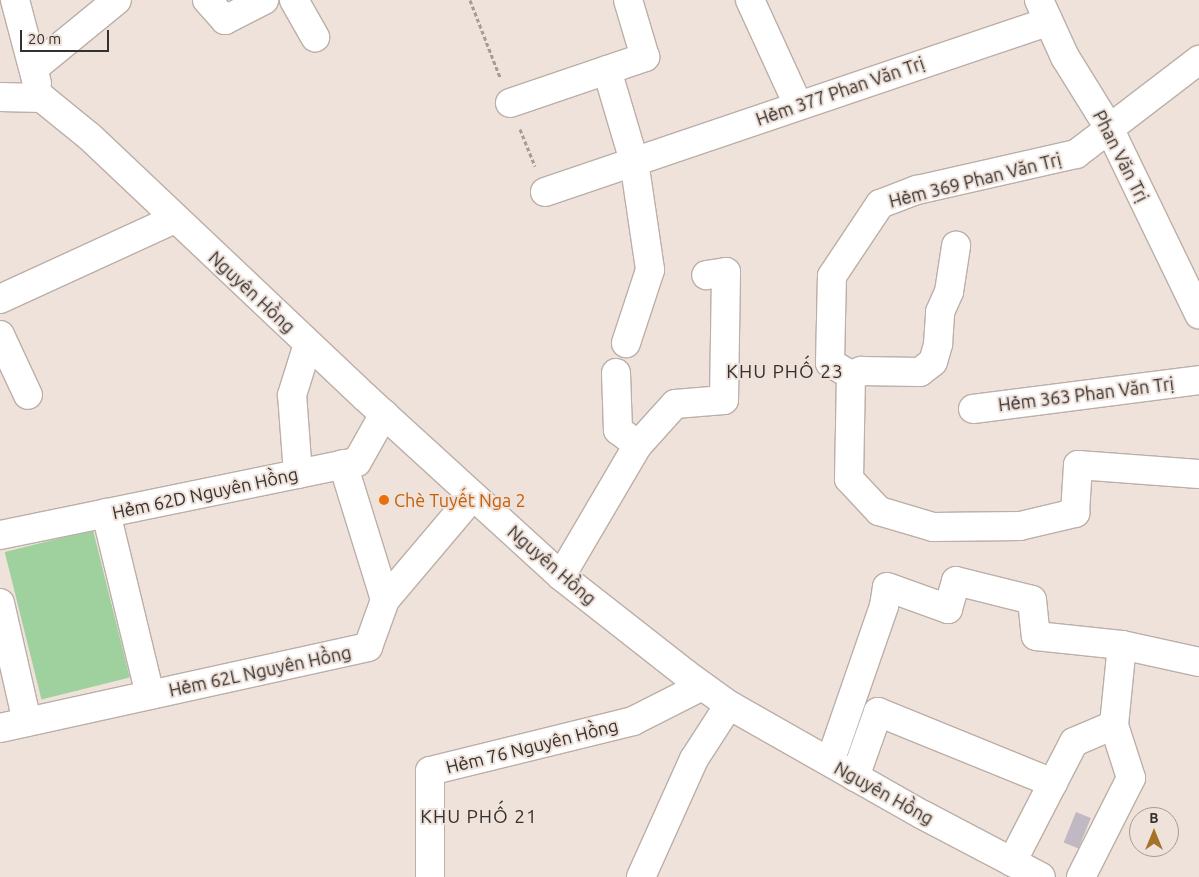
<!DOCTYPE html>
<html>
<head>
<meta charset="utf-8">
<style>
	body { margin:0 }
	#map { position:relative; width:1199px; height:877px; overflow:hidden; background:#efe2db; font-family:Ubuntu,sans-serif }
	div>[style] { position:absolute }
	.green>* { inset:0; background:#9fd19e; transform-origin:0 0 }
	.building>* { inset:0; background:#c0b8c2; transform-origin:0 0 }
	.path>* { height:3px; margin-top:-1.5px; transform-origin:0; background:repeating-linear-gradient(90deg,#a59b96 0 4px,transparent 0 6.5px) }
	.roads { filter:drop-shadow(1px 0 #bbafa8) drop-shadow(-1px 0 #bbafa8) drop-shadow(0 1px #bbafa8) drop-shadow(0 -1px #bbafa8) }
	.minor>* { height:28px; margin:-14px; padding:0 14px; transform-origin:14px; border-radius:14px; background:#fff }
	.major>* { height:28px; margin:-14px; padding:0 14px; transform-origin:14px; border-radius:14px; background:#fff }
	.dots>* { width:14px; height:14px; translate:-50% -50%; box-sizing:border-box; border:2px solid #efe2db; border-radius:50% }
	span { translate:-50% -50%; white-space:nowrap; text-align:center; line-height:1.15; -webkit-text-stroke:4px #efe2db; paint-order:stroke }
	.street-label { font-size:18px; color:#36312e }
	.food-label { font-size:18px; color:#c56008 }
	.left { translate:0 -50%; text-align:left }
	.neighbourhood-label { font-size:19px; color:#36312e; letter-spacing:1px }
	.north { position:absolute; left:1129px; top:807px; width:50px; height:50px; box-sizing:border-box; background:#efe2db; border:1px solid #a59b96; border-radius:50%; rotate:0deg; font-size:14px; font-weight:700; line-height:20px; text-align:center; color:#36312e }
	.north::after { content:''; display:block; margin:auto; width:18px; height:22px; background:#a47328; clip-path:polygon(50% 0,100% 100%,50% 72%,0 100%) }
	.scale { position:absolute; left:20px; top:30px; width:89px; height:22px; box-sizing:border-box; border:2px solid #36312e; border-top:0; padding-left:6px; font-size:15px; line-height:18px; white-space:nowrap; color:#36312e; -webkit-text-stroke:4px #efe2db; paint-order:stroke }
</style>
</head>
<body>
<div id="map">
	<div class="green">
		<div style="left:93px;top:530px;width:152px;height:91px;rotate:76deg"></div>
	</div>
	<div class="building">
		<div style="left:1076px;top:812px;width:16px;height:33px;rotate:22deg"></div>
	</div>
	<div class="path">
		<div style="left:470px;top:0;width:83px;rotate:68.7deg"></div>
		<div style="left:520px;top:129px;width:40px;rotate:68deg"></div>
	</div>
	<div class="roads">
		<div class="minor">
			<div style="left:15px;top:0;width:86px;rotate:75.2deg"></div>
			<div style="left:207px;top:0;width:27px;rotate:48deg"></div>
			<div style="left:225px;top:20px;width:44px;rotate:-27.1deg"></div>
			<div style="left:294px;top:0;width:43px;rotate:60.4deg"></div>
			<div style="left:750px;top:0;width:115px;rotate:65.4deg"></div>
			<div style="left:34px;top:68px;width:107px;rotate:-39.3deg"></div>
			<div style="left:607px;top:70px;width:95px;rotate:73.5deg"></div>
			<div style="left:634px;top:161px;width:110px;rotate:81.6deg"></div>
			<div style="left:650px;top:270px;width:77px;rotate:108.2deg"></div>
			<div style="left:0;top:97px;width:42px;rotate:1.4deg"></div>
			<div style="left:42px;top:98px;width:60px;rotate:39deg"></div>
			<div style="left:89px;top:136px;width:380px;rotate:43.4deg"></div>
			<div style="left:365px;top:397px;width:265px;rotate:42.4deg"></div>
			<div style="left:561px;top:576px;width:159px;rotate:38.1deg"></div>
			<div style="left:686px;top:674px;width:53px;rotate:35.8deg"></div>
			<div style="left:729px;top:705px;width:223px;rotate:29.6deg"></div>
			<div style="left:923px;top:815px;width:133px;rotate:27.7deg"></div>
			<div style="left:510px;top:103px;width:143px;rotate:-18.8deg"></div>
			<div style="left:645px;top:57px;width:59px;rotate:-106.6deg"></div>
			<div style="left:545px;top:192px;width:530px;rotate:-18.71deg"></div>
			<div style="left:0;top:299px;width:192px;rotate:-24.6deg"></div>
			<div style="left:0;top:335px;width:66px;rotate:65deg"></div>
			<div style="left:851px;top:375px;width:24px;rotate:-150deg"></div>
			<div style="left:830px;top:363px;width:87px;rotate:-88.7deg"></div>
			<div style="left:832px;top:276px;width:87px;rotate:-56.3deg"></div>
			<div style="left:880px;top:204px;width:40px;rotate:-21deg"></div>
			<div style="left:917px;top:190px;width:163px;rotate:-12.8deg"></div>
			<div style="left:1076px;top:154px;width:155px;rotate:-37.4deg"></div>
			<div style="left:851px;top:375px;width:104px;rotate:91.1deg"></div>
			<div style="left:849px;top:479px;width:44px;rotate:46.8deg"></div>
			<div style="left:879px;top:511px;width:56px;rotate:16.5deg"></div>
			<div style="left:933px;top:527px;width:87px;rotate:-0.7deg"></div>
			<div style="left:1020px;top:526px;width:57px;rotate:-13.3deg"></div>
			<div style="left:1075px;top:513px;width:48px;rotate:-86.4deg"></div>
			<div style="left:1078px;top:465px;width:121px;rotate:4.3deg"></div>
			<div style="left:851px;top:375px;width:11px;rotate:-22deg"></div>
			<div style="left:861px;top:371px;width:59px;rotate:1deg"></div>
			<div style="left:920px;top:372px;width:16px;rotate:-38deg"></div>
			<div style="left:933px;top:362px;width:19px;rotate:-74deg"></div>
			<div style="left:938px;top:344px;width:32px;rotate:-86deg"></div>
			<div style="left:940px;top:312px;width:22px;rotate:-66deg"></div>
			<div style="left:949px;top:292px;width:47px;rotate:-81.3deg"></div>
			<div style="left:973px;top:409px;width:228px;rotate:-7.3deg"></div>
			<div style="left:638px;top:445px;width:55px;rotate:-47.9deg"></div>
			<div style="left:675px;top:404px;width:49px;rotate:-4.7deg"></div>
			<div style="left:724px;top:400px;width:128px;rotate:-89.1deg"></div>
			<div style="left:726px;top:272px;width:20px;rotate:171deg"></div>
			<div style="left:343px;top:464px;width:142px;rotate:72.8deg"></div>
			<div style="left:298px;top:474px;width:79px;rotate:-94.3deg"></div>
			<div style="left:292px;top:395px;width:53px;rotate:-72.6deg"></div>
			<div style="left:106px;top:513px;width:187px;rotate:76.4deg"></div>
			<div style="left:0;top:535px;width:364px;rotate:-11.6deg"></div>
			<div style="left:357px;top:462px;width:55px;rotate:-60.6deg"></div>
			<div style="left:561px;top:576px;width:152px;rotate:-59.6deg"></div>
			<div style="left:638px;top:445px;width:25px;rotate:-143deg"></div>
			<div style="left:618px;top:430px;width:57px;rotate:-92deg"></div>
			<div style="left:0;top:603px;width:122px;rotate:77.2deg"></div>
			<div style="left:0;top:728px;width:377px;rotate:-12.4deg"></div>
			<div style="left:368px;top:647px;width:50px;rotate:-70.1deg"></div>
			<div style="left:385px;top:600px;width:136px;rotate:-49.8deg"></div>
			<div style="left:830px;top:762px;width:165px;rotate:-70.9deg"></div>
			<div style="left:884px;top:606px;width:19px;rotate:-81deg"></div>
			<div style="left:887px;top:587px;width:65px;rotate:19.8deg"></div>
			<div style="left:948px;top:609px;width:29px;rotate:-74deg"></div>
			<div style="left:956px;top:581px;width:78px;rotate:14deg"></div>
			<div style="left:1032px;top:600px;width:36px;rotate:84deg"></div>
			<div style="left:1036px;top:636px;width:86px;rotate:6deg"></div>
			<div style="left:1122px;top:645px;width:79px;rotate:12.4deg"></div>
			<div style="left:855px;top:777px;width:69px;rotate:-70.5deg"></div>
			<div style="left:878px;top:712px;width:189px;rotate:22.1deg"></div>
			<div style="left:1012px;top:862px;width:135px;rotate:-62.7deg"></div>
			<div style="left:1074px;top:742px;width:43px;rotate:-23deg"></div>
			<div style="left:430px;top:877px;width:106px;rotate:-90deg"></div>
			<div style="left:430px;top:771px;width:209px;rotate:-13.8deg"></div>
			<div style="left:633px;top:721px;width:77px;rotate:-26.9deg"></div>
			<div style="left:641px;top:877px;width:129px;rotate:-65.8deg"></div>
			<div style="left:694px;top:759px;width:64px;rotate:-57.1deg"></div>
			<div style="left:1081px;top:877px;width:111px;rotate:-63.2deg"></div>
			<div style="left:1131px;top:778px;width:56px;rotate:-107.8deg"></div>
			<div style="left:1114px;top:725px;width:80px;rotate:-84.3deg"></div>
		</div>
		<div class="major">
			<div style="left:1039px;top:0;width:63px;rotate:65.5deg"></div>
			<div style="left:1065px;top:57px;width:84px;rotate:58.2deg"></div>
			<div style="left:1109px;top:128px;width:207px;rotate:64.2deg"></div>
		</div>
	</div>
	<div class="dots">
		<div style="left:384px;top:500px;background:#e8710a"></div>
	</div>
	<div class="street-label">
		<span style="left:840px;top:91px;rotate:-19deg">Hẻm 377 Phan Văn Trị</span>
		<span style="left:1121px;top:156px;rotate:63deg">Phan Văn Trị</span>
		<span style="left:975px;top:180px;rotate:-14deg">Hẻm 369 Phan Văn Trị</span>
		<span style="left:252px;top:292px;rotate:43deg">Nguyên Hồng</span>
		<span style="left:1086px;top:394px;rotate:-7deg">Hẻm 363 Phan Văn Trị</span>
		<span style="left:205px;top:493px;rotate:-12deg">Hẻm 62D Nguyên Hồng</span>
		<span style="left:552px;top:565px;rotate:41deg">Nguyên Hồng</span>
		<span style="left:260px;top:671px;rotate:-12deg">Hẻm 62L Nguyên Hồng</span>
		<span style="left:532px;top:746px;rotate:-14deg">Hẻm 76 Nguyên Hồng</span>
		<span style="left:884px;top:793px;rotate:29deg">Nguyên Hồng</span>
	</div>
	<div class="food-label">
		<span class="left" style="left:394px;top:500px">Chè Tuyết Nga 2</span>
	</div>
	<div class="neighbourhood-label">
		<span style="left:785px;top:372px">KHU PHỐ 23</span>
		<span style="left:479px;top:817px">KHU PHỐ 21</span>
	</div>
	<div class="north">B</div>
	<div class="scale">20 m</div>
</div>
</body>
</html>
